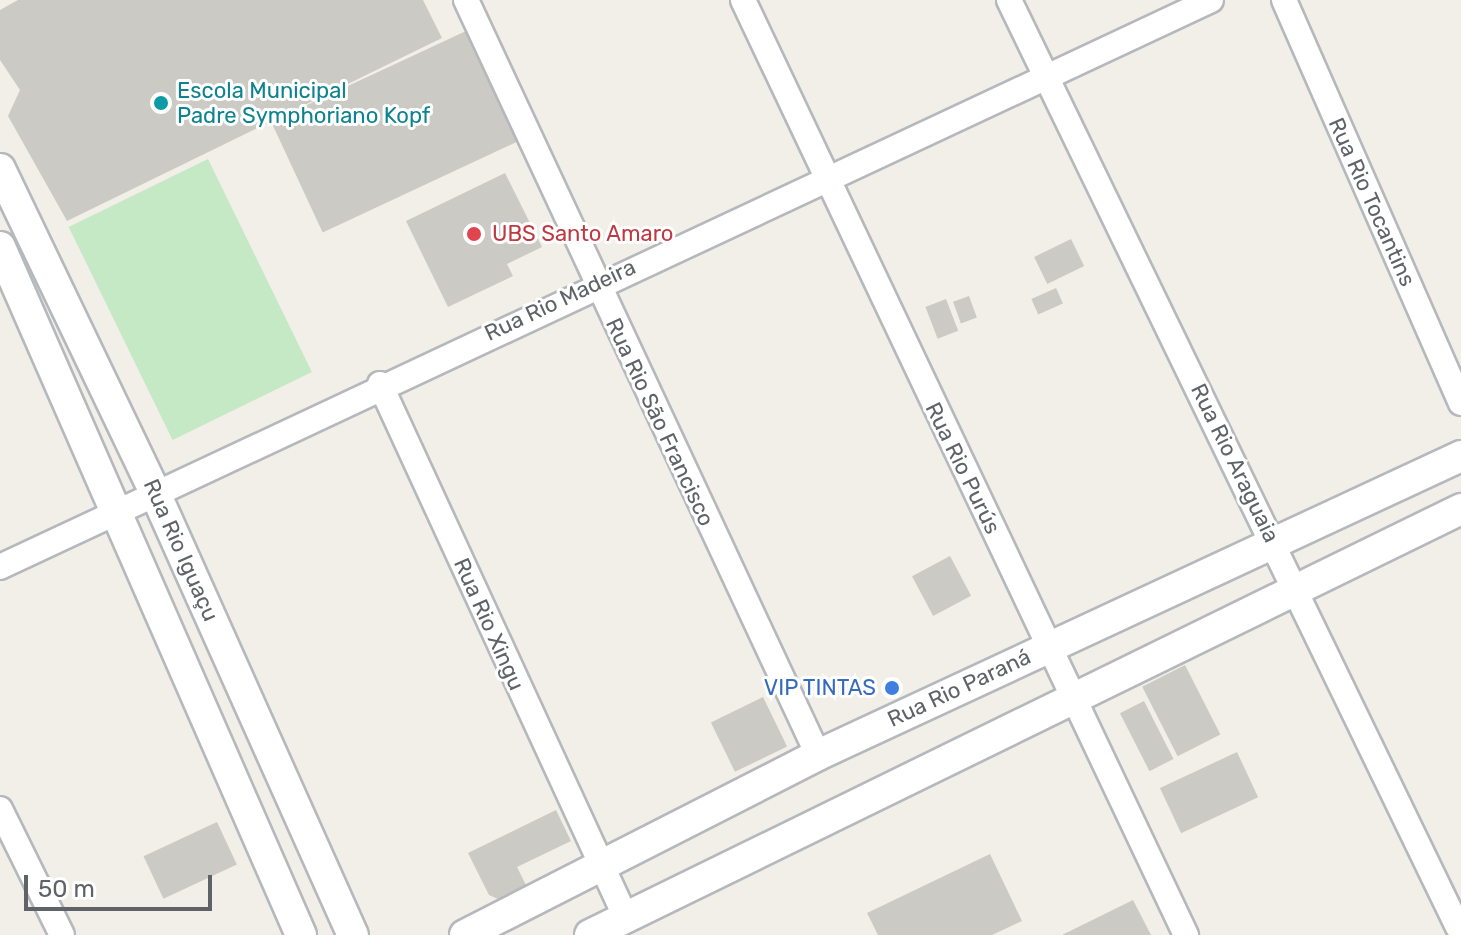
<!DOCTYPE html>
<html>
<head>
<meta charset="utf-8">
<style>
	body { margin:0 }
	#map { position:relative; width:1461px; height:935px; overflow:hidden; background:#f1efe8; font-family:Rubik,sans-serif }
	div>[style] { position:absolute }
	.green>* { inset:0; background:#c5e8c5; transform-origin:0 0 }
	.building>* { inset:0; background:#cccac5; transform-origin:0 0 }
	.roads { filter:drop-shadow(2px 0 #b5b8bc) drop-shadow(-2px 0 #b5b8bc) drop-shadow(0 2px #b5b8bc) drop-shadow(0 -2px #b5b8bc) }
	.minor>* { height:24px; margin:-12px; padding:0 12px; transform-origin:12px; border-radius:12px; background:#fff }
	.tertiary>* { height:30px; margin:-15px; padding:0 15px; transform-origin:15px; border-radius:15px; background:#fff }
	.dots>* { width:22px; height:22px; translate:-50% -50%; box-sizing:border-box; border:4px solid #fff; border-radius:50% }
	span { translate:-50% -50%; white-space:nowrap; text-align:center; line-height:1.15; -webkit-text-stroke:6px #fff; paint-order:stroke }
	.culture-label { font-size:22px; color:#0d838f }
	.left { translate:0 -50%; text-align:left }
	.street-label { font-size:22px; color:#5f6368 }
	.health-label { font-size:22px; color:#be3a42 }
	.shop-label { font-size:22px; color:#366cbe }
	.right { translate:-100% -50%; text-align:right }
	.scale { position:absolute; left:24px; top:875px; width:188px; height:36px; box-sizing:border-box; border:4px solid #5f6368; border-top:0; padding-left:10px; font-size:24px; line-height:28px; white-space:nowrap; color:#5f6368; -webkit-text-stroke:6px #fff; paint-order:stroke }
</style>
</head>
<body>
<div id="map">
	<div class="green">
		<div style="left:208px;top:159px;width:237px;height:155px;rotate:64deg"></div>
	</div>
	<div class="building">
		<div style="clip-path:polygon(18px 0,423px 0,442px 38px,67px 221px,8px 116px,20px 90px,0 60px,0 10px)"></div>
		<div style="left:466px;top:31px;width:122px;height:215px;rotate:65deg"></div>
		<div style="clip-path:polygon(505px 173px,542px 247px,507px 264px,513px 276px,448px 307px,406px 221px)"></div>
		<div style="left:1071px;top:239px;width:30px;height:41px;rotate:64deg"></div>
		<div style="left:1056px;top:288px;width:17px;height:27px;rotate:66deg"></div>
		<div style="left:969px;top:296px;width:23px;height:17px;rotate:70deg"></div>
		<div style="left:946px;top:299px;width:34px;height:22px;rotate:69deg"></div>
		<div style="left:950px;top:556px;width:45px;height:43px;rotate:62deg"></div>
		<div style="left:1185px;top:665px;width:78px;height:48px;rotate:63deg"></div>
		<div style="left:763px;top:697px;width:55px;height:58px;rotate:64deg"></div>
		<div style="left:1144px;top:701px;width:65px;height:27px;rotate:63deg"></div>
		<div style="left:1237px;top:752px;width:50px;height:85px;rotate:65deg"></div>
		<div style="clip-path:polygon(556px 810px,571px 841px,517px 867px,526px 885px,498px 899px,489px 895px,468px 853px)"></div>
		<div style="left:217px;top:822px;width:47px;height:81px;rotate:65deg"></div>
		<div style="clip-path:polygon(990px 854px,1022px 921px,992px 935px,878px 935px,867px 913px)"></div>
		<div style="clip-path:polygon(1133px 900px,1151px 935px,1062px 935px)"></div>
	</div>
	<div class="roads">
		<div class="minor">
			<div style="left:466px;top:0;width:833px;rotate:65deg"></div>
			<div style="left:743px;top:0;width:1035px;rotate:64.65deg"></div>
			<div style="left:1009px;top:0;width:1030px;rotate:64.16deg"></div>
			<div style="left:1284px;top:0;width:440px;rotate:66.3deg"></div>
			<div style="left:380px;top:384px;width:588px;rotate:65.27deg"></div>
			<div style="left:0;top:567px;width:1337px;rotate:-25.09deg"></div>
			<div style="left:0;top:809px;width:140px;rotate:63.8deg"></div>
		</div>
		<div class="tertiary">
			<div style="left:0;top:169px;width:361px;rotate:64.4deg"></div>
			<div style="left:156px;top:495px;width:482px;rotate:65.9deg"></div>
			<div style="left:0;top:247px;width:751px;rotate:66.37deg"></div>
			<div style="left:465px;top:935px;width:396px;rotate:-27deg"></div>
			<div style="left:818px;top:755px;width:709px;rotate:-24.94deg"></div>
			<div style="left:590px;top:935px;width:970px;rotate:-26.06deg"></div>
		</div>
	</div>
	<div class="dots">
		<div style="left:161px;top:103px;background:#0f9aa8"></div>
		<div style="left:474px;top:234px;background:#e0444e"></div>
		<div style="left:892px;top:688px;background:#3f7fe0"></div>
	</div>
	<div class="culture-label">
		<span class="left" style="left:177px;top:103px">Escola Municipal<br>Padre Symphoriano Kopf</span>
	</div>
	<div class="street-label">
		<span style="left:1372px;top:202px;rotate:66deg">Rua Rio Tocantins</span>
		<span style="left:560px;top:300px;rotate:-25deg">Rua Rio Madeira</span>
		<span style="left:660px;top:422px;rotate:65deg">Rua Rio São Francisco</span>
		<span style="left:1235px;top:463px;rotate:64deg">Rua Rio Araguaia</span>
		<span style="left:963px;top:468px;rotate:64deg">Rua Rio Purús</span>
		<span style="left:181px;top:550px;rotate:66deg">Rua Rio Iguaçu</span>
		<span style="left:489px;top:624px;rotate:66deg">Rua Rio Xingu</span>
		<span style="left:959px;top:688px;rotate:-25deg">Rua Rio Paraná</span>
	</div>
	<div class="health-label">
		<span class="left" style="left:492px;top:234px">UBS Santo Amaro</span>
	</div>
	<div class="shop-label">
		<span class="right" style="left:876px;top:688px">VIP TINTAS</span>
	</div>
	<div class="scale">50 m</div>
</div>
</body>
</html>
